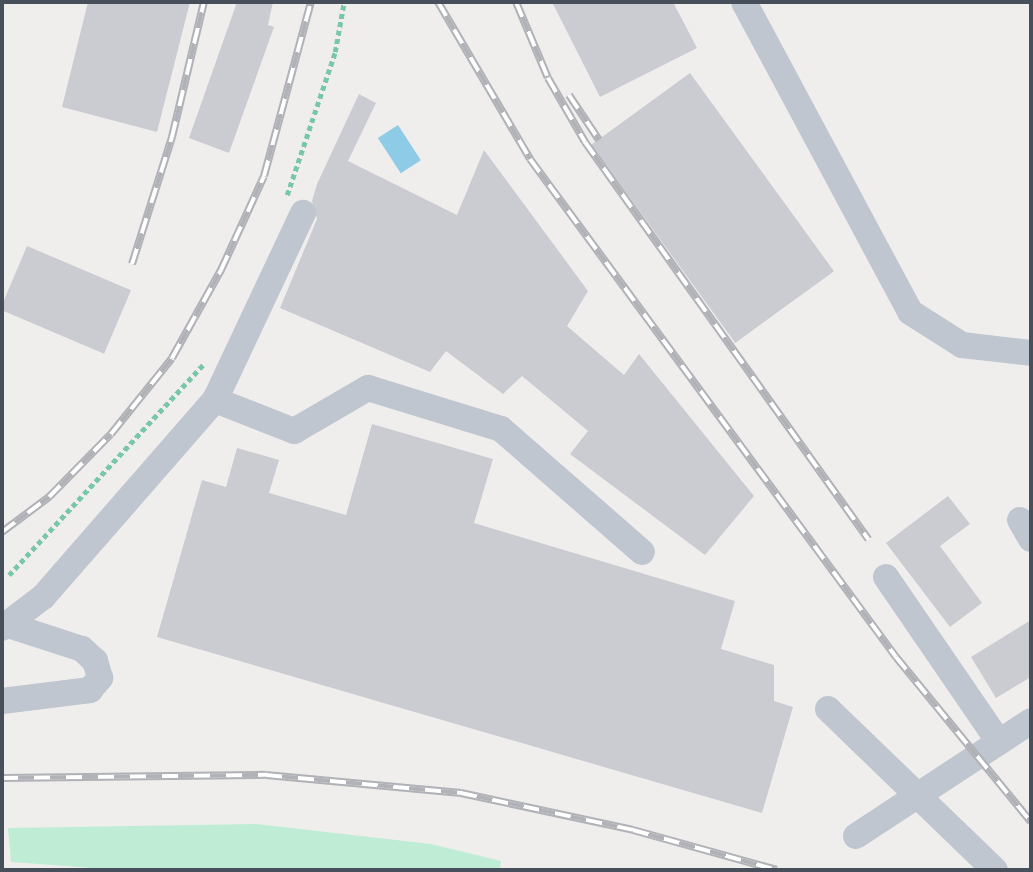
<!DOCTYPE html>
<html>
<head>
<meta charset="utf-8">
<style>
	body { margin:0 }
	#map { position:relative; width:1033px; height:872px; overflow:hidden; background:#f0eeed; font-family:"Golos Text",sans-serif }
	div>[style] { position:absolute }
	.green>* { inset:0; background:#beecd4 }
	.water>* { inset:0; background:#8dcbe6; transform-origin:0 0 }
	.building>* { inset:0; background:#caccd2; transform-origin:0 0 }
	.path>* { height:4.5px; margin-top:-2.25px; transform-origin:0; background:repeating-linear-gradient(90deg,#78c7a8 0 5px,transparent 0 8.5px) }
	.minor>* { height:26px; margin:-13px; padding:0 13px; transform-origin:13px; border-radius:13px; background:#bfc6cf }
	.rail>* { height:8px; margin-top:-4px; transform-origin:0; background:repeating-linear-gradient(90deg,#fff 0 16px,#b0b2b7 0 32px); box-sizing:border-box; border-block:2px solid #b0b2b7 }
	span { translate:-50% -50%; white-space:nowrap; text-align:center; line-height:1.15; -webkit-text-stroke:5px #fff; paint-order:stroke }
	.frame { position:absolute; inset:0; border:4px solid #474f5a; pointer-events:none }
</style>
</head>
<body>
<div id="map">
	<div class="green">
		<div style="clip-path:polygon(256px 824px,431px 844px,501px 861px,500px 870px,120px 870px,11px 862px,8px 828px)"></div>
	</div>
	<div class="water">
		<div style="left:398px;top:125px;width:42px;height:24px;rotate:57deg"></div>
	</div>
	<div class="building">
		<div style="clip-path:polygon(88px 2px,190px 2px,157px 132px,62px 107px)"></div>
		<div style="clip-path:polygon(237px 2px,273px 2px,268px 25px,274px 27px,229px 153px,189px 138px)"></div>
		<div style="clip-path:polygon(552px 2px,673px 2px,697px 48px,600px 97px)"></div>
		<div style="left:690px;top:73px;width:245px;height:122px;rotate:54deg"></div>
		<div style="clip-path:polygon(359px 94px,376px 103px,348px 161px,457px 215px,484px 150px,588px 291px,567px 326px,624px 375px,639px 354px,754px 496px,705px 555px,570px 454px,588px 431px,522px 376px,503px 394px,446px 351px,430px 372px,280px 308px,317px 219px,312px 201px,317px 184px)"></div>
		<div style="left:27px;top:246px;width:113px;height:69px;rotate:23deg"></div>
		<div style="clip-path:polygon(372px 424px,493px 459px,474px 523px,735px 601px,721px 649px,774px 665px,774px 701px,793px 707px,762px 813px,157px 637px,202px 480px,226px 487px,237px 448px,279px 460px,269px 493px,346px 515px)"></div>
		<div style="clip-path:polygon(948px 496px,970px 524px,940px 546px,982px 603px,950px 627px,886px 543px)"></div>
		<div style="clip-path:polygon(1031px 620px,1031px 677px,996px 698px,971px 657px)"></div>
	</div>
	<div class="path">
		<div style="left:287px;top:195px;width:151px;rotate:-71.4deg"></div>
		<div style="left:335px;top:52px;width:51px;rotate:-79.8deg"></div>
		<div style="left:9px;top:575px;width:286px;rotate:-47.3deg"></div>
	</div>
	<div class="minor">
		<div style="left:744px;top:2px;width:352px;rotate:61.8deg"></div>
		<div style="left:910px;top:312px;width:62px;rotate:32.4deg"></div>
		<div style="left:962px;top:345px;width:69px;rotate:6.6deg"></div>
		<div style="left:215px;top:400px;width:207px;rotate:-64.8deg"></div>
		<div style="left:1020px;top:520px;width:22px;rotate:60deg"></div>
		<div style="left:886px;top:577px;width:200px;rotate:55.6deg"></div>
		<div style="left:2px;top:628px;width:51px;rotate:-37.1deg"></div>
		<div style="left:43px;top:597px;width:262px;rotate:-48.9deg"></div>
		<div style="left:215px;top:400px;width:85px;rotate:21.4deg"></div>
		<div style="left:294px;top:431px;width:86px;rotate:-30.2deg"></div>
		<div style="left:368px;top:388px;width:139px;rotate:17.1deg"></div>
		<div style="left:501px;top:429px;width:187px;rotate:41.1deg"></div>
		<div style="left:2px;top:701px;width:89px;rotate:-7.1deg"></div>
		<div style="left:90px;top:690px;width:16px;rotate:-50deg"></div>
		<div style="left:100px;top:678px;width:18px;rotate:-106deg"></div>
		<div style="left:95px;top:661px;width:18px;rotate:-137deg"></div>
		<div style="left:82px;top:649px;width:78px;rotate:-162deg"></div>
		<div style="left:828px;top:709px;width:232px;rotate:44deg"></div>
		<div style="left:856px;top:836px;width:209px;rotate:-33.3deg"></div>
	</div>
	<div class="rail">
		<div style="left:438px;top:2px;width:182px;rotate:59.6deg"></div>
		<div style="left:530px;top:159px;width:618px;rotate:53.69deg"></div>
		<div style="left:896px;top:657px;width:213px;rotate:50.7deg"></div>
		<div style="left:516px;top:2px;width:82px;rotate:67.2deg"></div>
		<div style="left:548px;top:78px;width:74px;rotate:60deg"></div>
		<div style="left:585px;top:142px;width:488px;rotate:54.5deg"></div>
		<div style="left:569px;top:95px;width:54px;rotate:56.3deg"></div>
		<div style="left:132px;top:264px;width:133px;rotate:-72.5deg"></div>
		<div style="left:172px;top:137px;width:139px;rotate:-76.7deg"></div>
		<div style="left:2px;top:532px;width:59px;rotate:-36.7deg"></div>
		<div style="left:49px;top:497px;width:88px;rotate:-45.5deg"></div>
		<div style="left:111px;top:434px;width:97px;rotate:-51.2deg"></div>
		<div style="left:172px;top:358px;width:101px;rotate:-60.9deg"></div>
		<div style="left:221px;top:270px;width:103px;rotate:-65.4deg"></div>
		<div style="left:264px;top:176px;width:180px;rotate:-74.9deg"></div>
		<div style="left:2px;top:778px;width:264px;rotate:-0.7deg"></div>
		<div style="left:266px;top:775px;width:196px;rotate:5.3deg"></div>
		<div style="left:461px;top:793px;width:176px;rotate:12.1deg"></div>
		<div style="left:633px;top:830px;width:149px;rotate:15.5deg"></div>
	</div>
	<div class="frame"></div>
</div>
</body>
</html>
